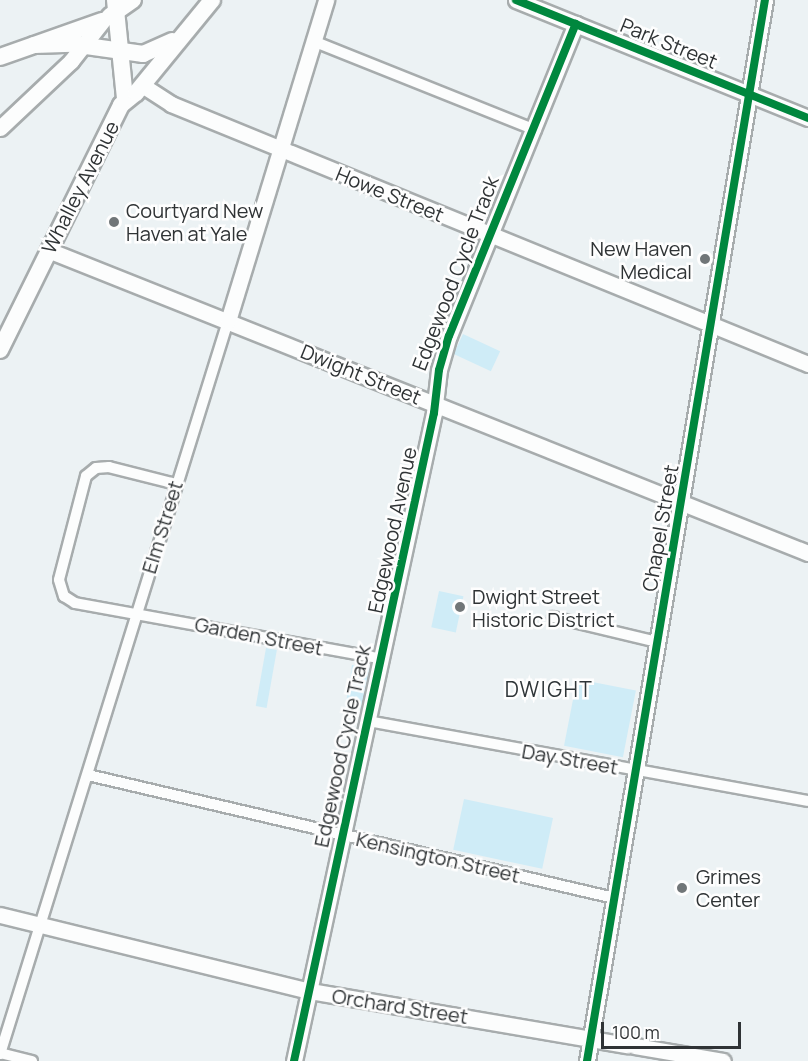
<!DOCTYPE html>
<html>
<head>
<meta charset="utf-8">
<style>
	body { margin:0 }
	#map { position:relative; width:808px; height:1061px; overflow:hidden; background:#ecf2f4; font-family:Manrope,sans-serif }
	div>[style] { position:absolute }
	.green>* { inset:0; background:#cfecf7; transform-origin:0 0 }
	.roads { filter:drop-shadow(2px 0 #a7acad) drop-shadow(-2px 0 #a7acad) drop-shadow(0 2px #a7acad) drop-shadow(0 -2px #a7acad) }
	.street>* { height:10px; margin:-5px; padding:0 5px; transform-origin:5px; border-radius:5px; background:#fcfdfd }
	.secondary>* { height:15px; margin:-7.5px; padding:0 7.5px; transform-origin:7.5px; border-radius:7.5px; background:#fcfdfd }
	.primary>* { height:16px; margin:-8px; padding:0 8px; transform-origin:8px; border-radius:8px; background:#fcfdfd }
	.cycleway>* { height:8px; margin:-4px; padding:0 4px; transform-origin:4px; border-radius:4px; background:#00873e }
	.dots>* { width:16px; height:16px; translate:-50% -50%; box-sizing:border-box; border:3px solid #fefefe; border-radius:50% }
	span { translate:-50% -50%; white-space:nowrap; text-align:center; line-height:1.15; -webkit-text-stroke:5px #fefefe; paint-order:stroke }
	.street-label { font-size:20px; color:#2f3335 }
	.poi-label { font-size:20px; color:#2f3335 }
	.left { translate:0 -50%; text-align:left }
	.right { translate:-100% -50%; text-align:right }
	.neighbourhood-label { font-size:21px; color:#2e3538; letter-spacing:1.5px }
	.scale { position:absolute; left:601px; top:1022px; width:140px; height:27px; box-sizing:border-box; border:3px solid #2f3335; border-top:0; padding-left:8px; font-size:18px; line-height:21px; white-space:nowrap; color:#2f3335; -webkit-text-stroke:4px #fefefe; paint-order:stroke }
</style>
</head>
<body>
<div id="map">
	<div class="green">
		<div style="left:463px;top:334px;width:41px;height:22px;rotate:25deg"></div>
		<div style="left:439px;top:591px;width:25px;height:37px;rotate:12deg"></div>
		<div style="left:266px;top:648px;width:11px;height:59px;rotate:10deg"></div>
		<div style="left:352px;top:665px;width:18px;height:42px;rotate:9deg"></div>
		<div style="left:577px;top:679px;width:60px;height:68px;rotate:11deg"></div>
		<div style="left:464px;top:799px;width:91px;height:52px;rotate:12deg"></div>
	</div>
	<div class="roads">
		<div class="street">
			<div style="left:313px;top:41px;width:240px;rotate:21.8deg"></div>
			<div style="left:176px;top:484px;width:69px;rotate:-165.8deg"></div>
			<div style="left:109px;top:467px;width:13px;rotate:176deg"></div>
			<div style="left:96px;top:468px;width:13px;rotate:141deg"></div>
			<div style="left:86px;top:476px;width:107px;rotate:104.6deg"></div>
			<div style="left:59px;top:580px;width:17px;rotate:73deg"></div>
			<div style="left:64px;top:596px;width:13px;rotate:32deg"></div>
			<div style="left:75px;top:603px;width:312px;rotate:10.3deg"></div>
			<div style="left:553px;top:617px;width:107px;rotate:13.5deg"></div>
			<div style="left:368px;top:721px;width:447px;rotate:10.3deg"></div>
			<div style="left:88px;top:775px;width:540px;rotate:13.16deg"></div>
			<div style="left:0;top:1053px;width:33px;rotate:14deg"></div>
			<div style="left:0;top:1054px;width:768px;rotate:-72.72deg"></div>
		</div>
		<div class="secondary">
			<div style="left:516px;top:0;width:315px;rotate:22deg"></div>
			<div style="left:142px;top:85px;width:35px;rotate:33deg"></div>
			<div style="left:171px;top:104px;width:688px;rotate:22.2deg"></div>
			<div style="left:0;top:128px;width:98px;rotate:-43.3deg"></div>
			<div style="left:71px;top:61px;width:53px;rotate:-51.8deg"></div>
			<div style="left:48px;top:250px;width:818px;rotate:21.74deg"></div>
			<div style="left:228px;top:321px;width:336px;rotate:-73deg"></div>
			<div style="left:0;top:915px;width:319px;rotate:13.8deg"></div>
			<div style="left:310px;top:991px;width:322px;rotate:9.7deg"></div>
			<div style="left:635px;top:1046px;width:89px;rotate:9.7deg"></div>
			<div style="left:294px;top:1061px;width:663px;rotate:-77.81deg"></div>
			<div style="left:434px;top:413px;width:43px;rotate:-83.4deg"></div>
			<div style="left:439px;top:370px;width:35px;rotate:-74deg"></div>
			<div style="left:449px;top:336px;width:337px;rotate:-67.9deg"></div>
			<div style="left:587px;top:1061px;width:1076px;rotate:-80.48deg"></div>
		</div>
		<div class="primary">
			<div style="left:115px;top:0;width:100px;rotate:84.2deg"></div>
			<div style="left:110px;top:16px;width:28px;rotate:-35deg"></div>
			<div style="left:34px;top:45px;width:38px;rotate:-2deg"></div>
			<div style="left:72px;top:44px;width:72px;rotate:8deg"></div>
			<div style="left:143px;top:54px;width:32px;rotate:-24deg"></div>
			<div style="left:0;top:57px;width:108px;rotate:-19.4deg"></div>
			<div style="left:0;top:350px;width:273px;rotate:-63.7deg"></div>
			<div style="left:121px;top:105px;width:19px;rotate:-39deg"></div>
			<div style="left:136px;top:93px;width:120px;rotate:-50.7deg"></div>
		</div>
	</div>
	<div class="cycleway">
		<div style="left:516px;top:0;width:315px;rotate:22deg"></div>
		<div style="left:294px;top:1061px;width:663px;rotate:-77.81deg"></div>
		<div style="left:434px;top:413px;width:43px;rotate:-83.4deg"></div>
		<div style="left:439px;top:370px;width:35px;rotate:-74deg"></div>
		<div style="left:449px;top:336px;width:337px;rotate:-67.9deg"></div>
		<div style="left:587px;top:1061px;width:1076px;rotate:-80.48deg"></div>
	</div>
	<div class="dots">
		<div style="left:114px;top:222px;background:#717678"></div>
		<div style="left:705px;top:259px;background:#717678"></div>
		<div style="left:460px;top:607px;background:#717678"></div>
		<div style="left:682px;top:888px;background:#717678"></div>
	</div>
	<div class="street-label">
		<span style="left:669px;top:43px;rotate:22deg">Park Street</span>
		<span style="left:80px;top:187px;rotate:-63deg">Whalley Avenue</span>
		<span style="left:390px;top:194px;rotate:22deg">Howe Street</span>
		<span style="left:455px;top:273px;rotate:-69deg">Edgewood Cycle Track</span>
		<span style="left:361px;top:374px;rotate:22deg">Dwight Street</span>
		<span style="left:162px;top:527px;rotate:-73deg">Elm Street</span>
		<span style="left:660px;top:528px;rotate:-80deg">Chapel Street</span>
		<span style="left:392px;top:530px;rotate:-78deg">Edgewood Avenue</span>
		<span style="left:259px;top:636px;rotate:11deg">Garden Street</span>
		<span style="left:342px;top:746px;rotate:-78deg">Edgewood Cycle Track</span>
		<span style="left:570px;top:759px;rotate:10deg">Day Street</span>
		<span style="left:438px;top:857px;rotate:13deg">Kensington Street</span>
		<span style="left:400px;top:1006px;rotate:9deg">Orchard Street</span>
	</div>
	<div class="poi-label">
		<span class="left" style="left:126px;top:222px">Courtyard New<br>Haven at Yale</span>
		<span class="right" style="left:692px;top:260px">New Haven<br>Medical</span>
		<span class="left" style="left:472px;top:608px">Dwight Street<br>Historic District</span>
		<span class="left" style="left:696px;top:888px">Grimes<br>Center</span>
	</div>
	<div class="neighbourhood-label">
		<span style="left:549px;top:689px">DWIGHT</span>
	</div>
	<div class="scale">100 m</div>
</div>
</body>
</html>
